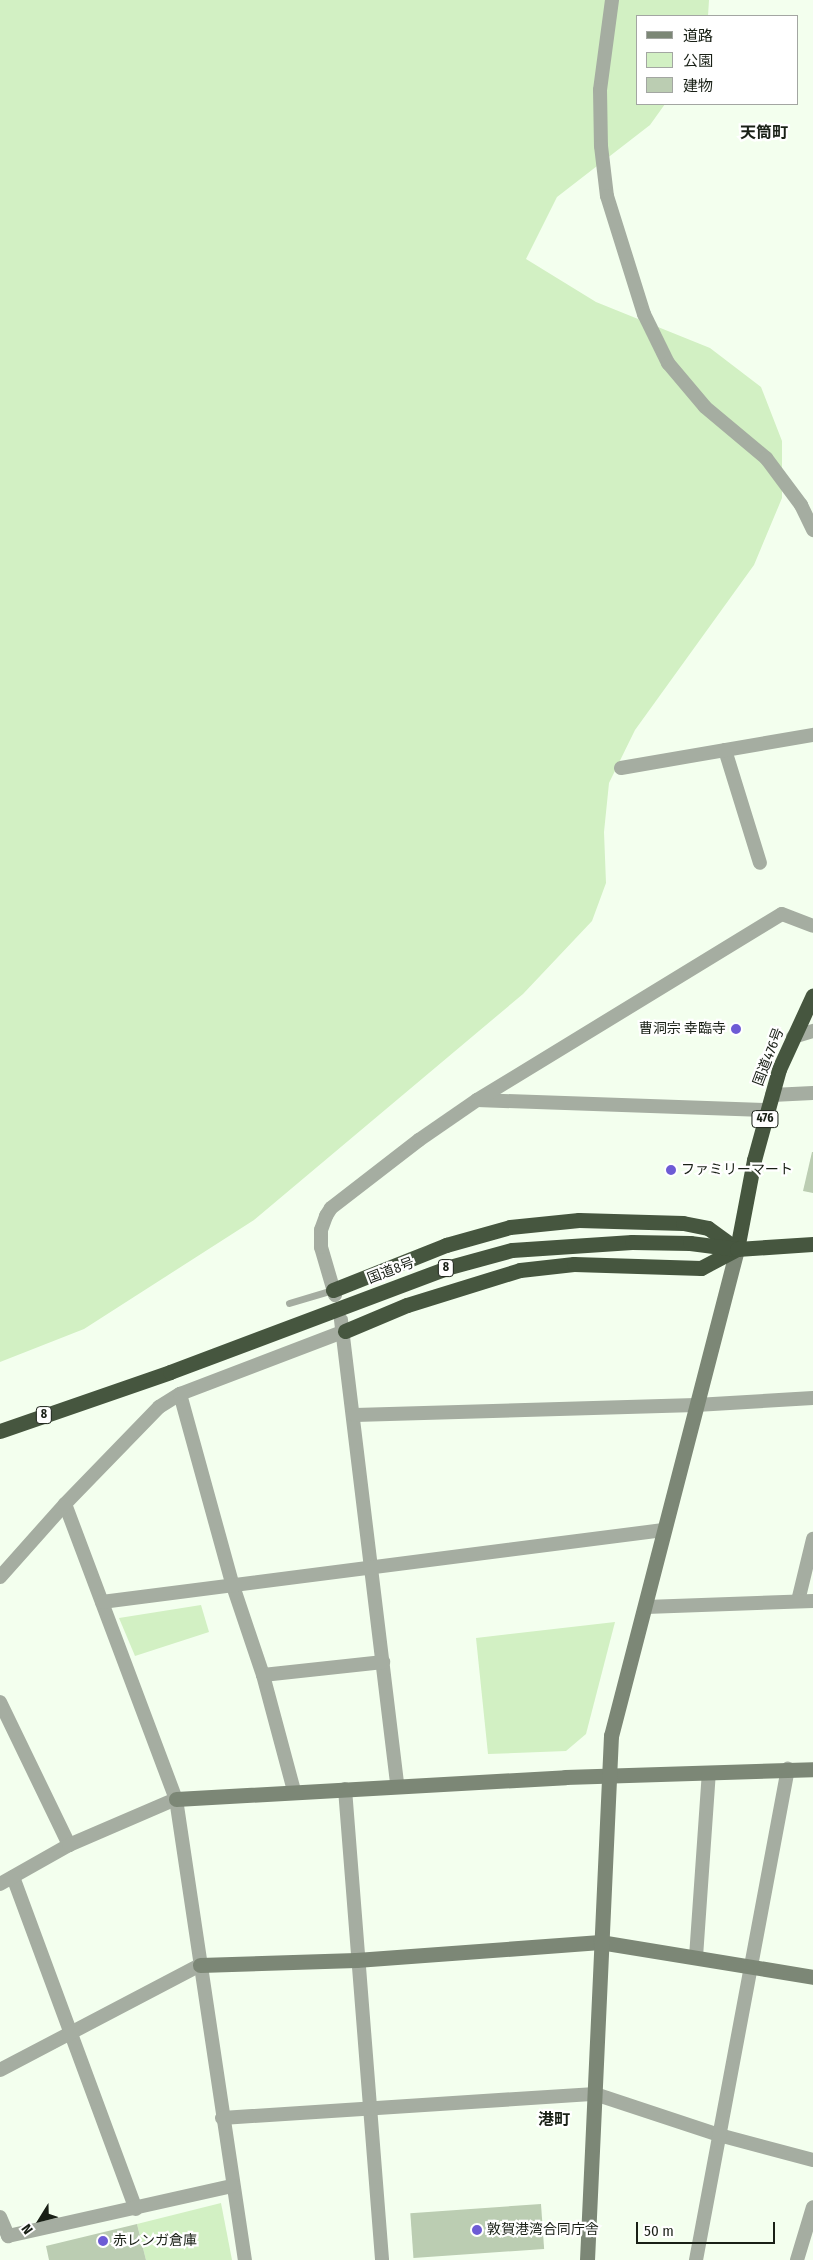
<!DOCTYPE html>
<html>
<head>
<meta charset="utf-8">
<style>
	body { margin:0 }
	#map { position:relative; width:813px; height:2260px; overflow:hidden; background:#f3ffee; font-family:"Fira Sans Condensed","Noto Sans JP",sans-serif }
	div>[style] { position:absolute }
	.green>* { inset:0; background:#d2f0c3 }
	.building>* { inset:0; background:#bbcdb2; transform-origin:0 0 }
	.lane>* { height:7px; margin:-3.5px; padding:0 3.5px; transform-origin:3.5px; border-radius:3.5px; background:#a5ada1 }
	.street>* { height:14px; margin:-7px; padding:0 7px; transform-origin:7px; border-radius:7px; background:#a5ada1 }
	.secondary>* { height:15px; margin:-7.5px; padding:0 7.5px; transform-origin:7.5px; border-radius:7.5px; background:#7c8776 }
	.highway>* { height:15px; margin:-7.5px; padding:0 7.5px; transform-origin:7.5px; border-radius:7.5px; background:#46563f }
	.dots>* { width:14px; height:14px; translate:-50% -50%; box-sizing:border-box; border:2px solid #fff; border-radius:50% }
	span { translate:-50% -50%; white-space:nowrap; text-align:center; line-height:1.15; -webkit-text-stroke:4.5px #fff; paint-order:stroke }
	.shield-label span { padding:1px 4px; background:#fff; border:1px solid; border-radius:4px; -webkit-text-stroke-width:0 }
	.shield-label { font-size:12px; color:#192016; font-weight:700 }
	.poi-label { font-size:14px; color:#192016 }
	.right { translate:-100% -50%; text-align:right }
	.left { translate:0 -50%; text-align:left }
	.street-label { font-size:14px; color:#192016 }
	.quarter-label { font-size:16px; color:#192016; font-weight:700 }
	.legend { position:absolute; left:636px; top:15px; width:162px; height:90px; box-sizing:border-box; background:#fff; border:1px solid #a3a6a2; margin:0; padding:6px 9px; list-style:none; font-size:15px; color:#192016 }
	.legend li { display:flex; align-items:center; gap:10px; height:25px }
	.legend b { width:25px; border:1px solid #a3a6a2 }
	.north { position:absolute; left:15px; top:2195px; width:50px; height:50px; -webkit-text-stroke:4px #fff; paint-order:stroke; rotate:234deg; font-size:14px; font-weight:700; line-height:20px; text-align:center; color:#192016 }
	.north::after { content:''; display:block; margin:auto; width:18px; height:22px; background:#192016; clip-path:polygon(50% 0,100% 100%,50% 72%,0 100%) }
	.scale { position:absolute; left:636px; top:2222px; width:139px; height:22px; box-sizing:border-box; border:2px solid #192016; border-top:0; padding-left:6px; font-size:15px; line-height:18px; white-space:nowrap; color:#192016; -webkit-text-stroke:4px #fff; paint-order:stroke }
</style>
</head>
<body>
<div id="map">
	<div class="green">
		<div style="clip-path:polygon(0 0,709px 0,708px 16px,637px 16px,637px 104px,665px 104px,650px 125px,557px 197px,526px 259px,596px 302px,710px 348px,761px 387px,782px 441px,782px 498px,754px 565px,635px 730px,609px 783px,604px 832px,606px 883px,592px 921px,523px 994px,254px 1220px,84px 1329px,0 1362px)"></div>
		<div style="clip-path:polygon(201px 1605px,209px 1632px,135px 1656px,119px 1618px)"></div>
		<div style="clip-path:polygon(615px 1622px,586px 1734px,566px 1751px,488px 1754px,476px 1638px)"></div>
		<div style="clip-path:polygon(221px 2203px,232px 2260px,146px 2260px,137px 2224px)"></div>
	</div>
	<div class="building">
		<div style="clip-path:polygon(812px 1152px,813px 1152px,813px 1193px,803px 1191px)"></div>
		<div style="left:541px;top:2204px;width:45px;height:131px;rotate:86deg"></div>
		<div style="clip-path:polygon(137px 2224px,146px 2260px,49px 2260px,46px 2246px)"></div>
	</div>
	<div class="lane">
		<div style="left:289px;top:1303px;width:46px;rotate:-16.5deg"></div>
	</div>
	<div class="street">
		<div style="left:612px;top:0;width:91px;rotate:97.6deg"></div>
		<div style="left:600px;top:90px;width:56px;rotate:89deg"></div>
		<div style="left:601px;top:146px;width:50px;rotate:83.2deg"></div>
		<div style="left:607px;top:196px;width:124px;rotate:72.6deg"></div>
		<div style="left:644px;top:314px;width:55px;rotate:63.9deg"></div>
		<div style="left:668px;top:363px;width:57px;rotate:49.9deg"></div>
		<div style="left:705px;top:407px;width:80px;rotate:39.9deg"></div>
		<div style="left:766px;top:458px;width:59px;rotate:53.3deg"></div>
		<div style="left:801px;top:505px;width:28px;rotate:64deg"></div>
		<div style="left:725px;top:750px;width:118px;rotate:72.8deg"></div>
		<div style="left:621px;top:768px;width:195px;rotate:-9.8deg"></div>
		<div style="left:793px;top:1037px;width:21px;rotate:-17deg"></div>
		<div style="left:772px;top:1095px;width:41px;rotate:-2.8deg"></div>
		<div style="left:477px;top:1100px;width:291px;rotate:2deg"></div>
		<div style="left:335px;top:1295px;width:50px;rotate:-106.3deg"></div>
		<div style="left:321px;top:1247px;width:17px;rotate:-90deg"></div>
		<div style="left:321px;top:1230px;width:15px;rotate:-70deg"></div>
		<div style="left:326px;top:1216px;width:9px;rotate:-58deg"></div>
		<div style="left:331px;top:1208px;width:111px;rotate:-37.7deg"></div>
		<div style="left:419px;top:1140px;width:70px;rotate:-34.6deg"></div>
		<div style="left:477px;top:1100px;width:357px;rotate:-31.4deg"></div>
		<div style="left:782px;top:914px;width:33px;rotate:21deg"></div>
		<div style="left:341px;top:1320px;width:469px;rotate:83.1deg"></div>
		<div style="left:180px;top:1394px;width:199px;rotate:74.6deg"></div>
		<div style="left:233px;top:1586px;width:94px;rotate:71.4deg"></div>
		<div style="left:263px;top:1675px;width:120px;rotate:75deg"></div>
		<div style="left:355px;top:1415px;width:341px;rotate:-1.7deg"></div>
		<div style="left:696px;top:1405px;width:117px;rotate:-3.4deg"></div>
		<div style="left:65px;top:1504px;width:315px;rotate:69.4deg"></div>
		<div style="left:176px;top:1799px;width:466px;rotate:81.5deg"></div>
		<div style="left:0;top:1577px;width:98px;rotate:-48.3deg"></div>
		<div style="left:65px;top:1504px;width:135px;rotate:-45.9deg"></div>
		<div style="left:159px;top:1407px;width:25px;rotate:-32deg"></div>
		<div style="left:180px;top:1394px;width:177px;rotate:-20.9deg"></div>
		<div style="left:798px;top:1601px;width:64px;rotate:-76.4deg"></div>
		<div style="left:102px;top:1602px;width:566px;rotate:-7.31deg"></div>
		<div style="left:646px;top:1607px;width:167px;rotate:-2.1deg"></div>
		<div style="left:263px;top:1675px;width:121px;rotate:-6.2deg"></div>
		<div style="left:0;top:1702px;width:159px;rotate:64.2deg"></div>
		<div style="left:345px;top:1789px;width:472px;rotate:85.5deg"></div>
		<div style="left:13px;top:1877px;width:354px;rotate:69.7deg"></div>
		<div style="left:0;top:1884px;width:79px;rotate:-29.5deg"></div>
		<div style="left:69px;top:1845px;width:116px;rotate:-23.3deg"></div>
		<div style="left:696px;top:1957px;width:184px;rotate:-86deg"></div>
		<div style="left:0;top:2070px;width:226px;rotate:-27.7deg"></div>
		<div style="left:222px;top:2118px;width:374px;rotate:-3.7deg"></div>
		<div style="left:595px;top:2094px;width:131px;rotate:18.3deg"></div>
		<div style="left:719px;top:2135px;width:97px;rotate:14.9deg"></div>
		<div style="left:0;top:2217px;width:21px;rotate:67deg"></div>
		<div style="left:8px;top:2236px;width:230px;rotate:-12.6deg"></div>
		<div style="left:696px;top:2260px;width:500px;rotate:-79.4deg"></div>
		<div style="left:797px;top:2260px;width:55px;rotate:-73.2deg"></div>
	</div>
	<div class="secondary">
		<div style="left:176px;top:1799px;width:390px;rotate:-3.2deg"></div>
		<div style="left:565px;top:1777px;width:248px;rotate:-1.8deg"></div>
		<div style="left:200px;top:1965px;width:156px;rotate:-1.8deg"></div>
		<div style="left:356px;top:1960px;width:245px;rotate:-4.2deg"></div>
		<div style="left:600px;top:1942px;width:216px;rotate:9.3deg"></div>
		<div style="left:587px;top:2260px;width:525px;rotate:-87.38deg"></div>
		<div style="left:611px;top:1736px;width:503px;rotate:-75.49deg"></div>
	</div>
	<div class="highway">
		<div style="left:737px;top:1249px;width:91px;rotate:-79.2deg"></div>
		<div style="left:754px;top:1160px;width:94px;rotate:-74.6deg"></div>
		<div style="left:779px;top:1069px;width:81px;rotate:-65.3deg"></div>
		<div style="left:333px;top:1290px;width:122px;rotate:-21.7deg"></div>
		<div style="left:446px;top:1245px;width:66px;rotate:-15.7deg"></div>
		<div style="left:510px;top:1227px;width:69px;rotate:-5.8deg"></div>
		<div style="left:579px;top:1220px;width:104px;rotate:1.7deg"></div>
		<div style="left:683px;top:1223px;width:25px;rotate:11deg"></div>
		<div style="left:708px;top:1228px;width:34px;rotate:36deg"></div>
		<div style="left:345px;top:1331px;width:67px;rotate:-22.8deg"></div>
		<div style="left:407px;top:1305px;width:118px;rotate:-17.2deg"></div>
		<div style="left:520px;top:1270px;width:54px;rotate:-6.3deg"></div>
		<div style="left:574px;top:1264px;width:127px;rotate:1.8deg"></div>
		<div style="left:701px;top:1268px;width:41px;rotate:-27.8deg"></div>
		<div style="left:0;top:1431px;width:180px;rotate:-19.1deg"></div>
		<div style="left:170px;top:1372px;width:295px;rotate:-20.6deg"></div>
		<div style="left:446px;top:1268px;width:68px;rotate:-15.3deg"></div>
		<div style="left:512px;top:1250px;width:120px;rotate:-3.8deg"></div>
		<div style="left:632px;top:1242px;width:58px;rotate:1deg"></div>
		<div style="left:690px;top:1243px;width:47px;rotate:7.3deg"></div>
		<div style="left:737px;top:1249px;width:76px;rotate:-3.8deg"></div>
	</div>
	<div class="dots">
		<div style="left:736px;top:1029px;background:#6d5bd5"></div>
		<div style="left:671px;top:1170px;background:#6d5bd5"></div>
		<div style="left:477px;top:2230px;background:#6d5bd5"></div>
		<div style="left:103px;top:2241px;background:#6d5bd5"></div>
	</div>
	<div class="shield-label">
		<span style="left:765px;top:1119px">476</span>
		<span style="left:446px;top:1268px">8</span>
		<span style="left:44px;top:1415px">8</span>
	</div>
	<div class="poi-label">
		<span class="right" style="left:726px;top:1029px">曹洞宗 幸臨寺</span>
		<span class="left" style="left:681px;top:1170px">ファミリーマート</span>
		<span class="left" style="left:487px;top:2230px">敦賀港湾合同庁舎</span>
		<span class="left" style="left:113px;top:2241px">赤レンガ倉庫</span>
	</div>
	<div class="street-label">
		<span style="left:769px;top:1057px;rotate:-69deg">国道476号</span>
		<span style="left:391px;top:1271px;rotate:-21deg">国道8号</span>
	</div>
	<div class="quarter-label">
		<span style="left:764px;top:133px">天筒町</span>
		<span style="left:554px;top:2120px">港町</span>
	</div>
	<ul class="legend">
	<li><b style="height:6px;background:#7c8776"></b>道路</li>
	<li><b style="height:14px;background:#d2f0c3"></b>公園</li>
	<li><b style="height:14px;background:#bbcdb2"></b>建物</li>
	</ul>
	<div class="north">N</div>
	<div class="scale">50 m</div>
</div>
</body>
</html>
